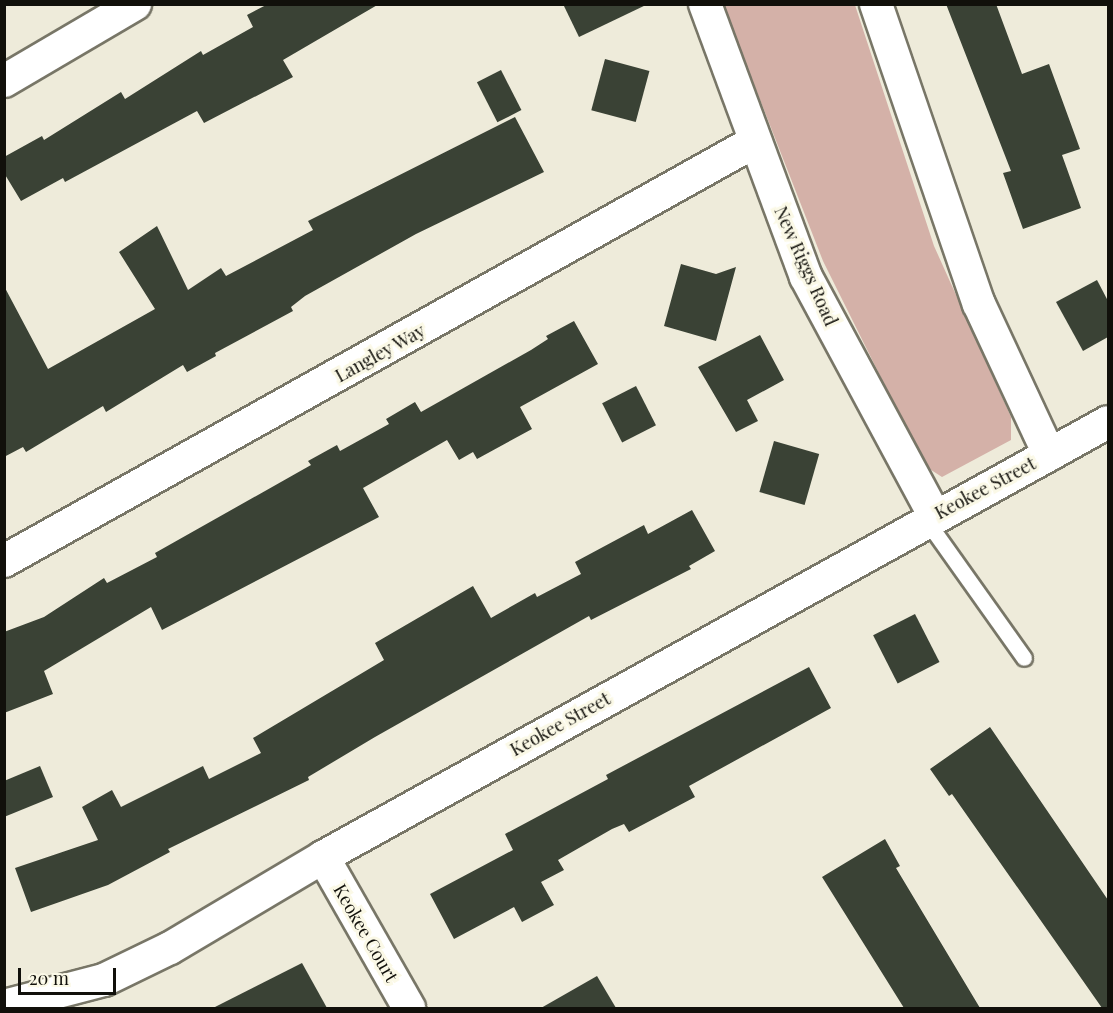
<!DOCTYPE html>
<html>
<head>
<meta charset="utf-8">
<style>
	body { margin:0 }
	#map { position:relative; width:1113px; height:1013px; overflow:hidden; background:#eeebda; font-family:"Playfair Display",serif }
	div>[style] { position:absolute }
	.green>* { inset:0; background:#d4b1a8 }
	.building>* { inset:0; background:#3a4235; transform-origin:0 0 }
	.roads { filter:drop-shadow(2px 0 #787667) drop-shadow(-2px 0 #787667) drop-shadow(0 2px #787667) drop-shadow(0 -2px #787667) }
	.service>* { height:15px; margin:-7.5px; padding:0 7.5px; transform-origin:7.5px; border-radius:7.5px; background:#fff }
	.minor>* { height:32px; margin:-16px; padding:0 16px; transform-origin:16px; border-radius:16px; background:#fff }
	span { translate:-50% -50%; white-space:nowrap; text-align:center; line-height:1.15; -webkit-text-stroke:6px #fbf9e7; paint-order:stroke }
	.street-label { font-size:18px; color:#11100b }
	.frame { position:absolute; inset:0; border:6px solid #11100b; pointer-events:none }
	.scale { position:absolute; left:18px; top:968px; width:98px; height:27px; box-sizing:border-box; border:3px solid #11100b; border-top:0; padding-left:8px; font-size:18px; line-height:21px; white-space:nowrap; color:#11100b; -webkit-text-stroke:4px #fbf9e7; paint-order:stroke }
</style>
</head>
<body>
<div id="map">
	<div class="green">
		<div style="clip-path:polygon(723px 5px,855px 5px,934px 246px,1011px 417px,1011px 440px,942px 477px,925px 466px,823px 261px)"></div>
	</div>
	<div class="building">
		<div style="clip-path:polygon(268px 4px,379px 4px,283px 60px,293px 77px,204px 123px,197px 111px,65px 182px,63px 178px,21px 201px,4px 173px,4px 157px,42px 136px,44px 140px,121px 92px,125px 99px,201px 51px,203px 55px,253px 27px,247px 15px)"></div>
		<div style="clip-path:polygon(563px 4px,648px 4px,579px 37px)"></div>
		<div style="clip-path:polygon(946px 4px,996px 4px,1022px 74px,1049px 64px,1080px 149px,1062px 155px,1081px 208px,1023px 229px,1003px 173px,1011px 171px)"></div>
		<div style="left:605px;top:59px;width:46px;height:53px;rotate:15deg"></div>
		<div style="left:501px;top:70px;width:45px;height:27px;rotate:63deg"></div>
		<div style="clip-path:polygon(515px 117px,544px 172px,416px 234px,305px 296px,291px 307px,293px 311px,215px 353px,216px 356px,187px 372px,183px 365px,106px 412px,103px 406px,26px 452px,23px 447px,4px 457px,4px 286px,48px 369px,155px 309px,119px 252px,157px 226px,188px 290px,221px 268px,226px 276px,313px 230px,308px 221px)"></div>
		<div style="clip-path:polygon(681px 264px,716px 274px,736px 267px,716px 341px,664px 326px)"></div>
		<div style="clip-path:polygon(1097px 280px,1108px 301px,1108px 337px,1083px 351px,1056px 302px)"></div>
		<div style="clip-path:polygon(574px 321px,598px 364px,520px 407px,532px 429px,477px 459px,473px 452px,459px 460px,447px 440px,363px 488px,379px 517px,162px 630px,151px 607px,44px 671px,53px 694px,4px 713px,4px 632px,44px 617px,104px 578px,107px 583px,157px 557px,155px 553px,311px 465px,308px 461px,337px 445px,340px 451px,389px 424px,386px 419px,415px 402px,421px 412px,531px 350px,548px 339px,546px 336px)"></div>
		<div style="clip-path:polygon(760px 335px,784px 380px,747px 400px,758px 421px,736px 432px,698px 367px)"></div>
		<div style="left:636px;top:386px;width:44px;height:38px;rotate:63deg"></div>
		<div style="left:774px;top:441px;width:47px;height:53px;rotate:16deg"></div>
		<div style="clip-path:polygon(692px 510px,715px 551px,689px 566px,691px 569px,591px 620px,589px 616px,375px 737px,308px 777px,309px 780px,168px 849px,170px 852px,108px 885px,31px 912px,15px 868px,98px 840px,82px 807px,112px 790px,121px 807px,203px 766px,209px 779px,261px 753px,253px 738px,384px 660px,375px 643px,473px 586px,491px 618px,535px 593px,537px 597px,581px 574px,575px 562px,644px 525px,648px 534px)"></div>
		<div style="left:915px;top:614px;width:54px;height:47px;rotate:63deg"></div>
		<div style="clip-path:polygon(809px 667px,831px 708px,689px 786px,695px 797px,629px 832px,624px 824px,612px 829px,558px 860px,564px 870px,541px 882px,554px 905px,522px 922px,514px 907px,454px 939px,430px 894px,513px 850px,505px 834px,608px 779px,606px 775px)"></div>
		<div style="clip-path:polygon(990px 727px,1108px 900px,1108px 1008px,1102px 1008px,952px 794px,949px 796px,930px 769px)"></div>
		<div style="clip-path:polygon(40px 766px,53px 797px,4px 817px,4px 781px)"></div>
		<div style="clip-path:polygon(885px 839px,900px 866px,896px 868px,980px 1008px,904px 1008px,822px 877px)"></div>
		<div style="clip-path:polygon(302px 963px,327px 1008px,213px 1008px)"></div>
		<div style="clip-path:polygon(597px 976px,616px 1008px,541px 1008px)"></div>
	</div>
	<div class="roads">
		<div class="service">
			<div style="left:926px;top:520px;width:169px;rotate:54.6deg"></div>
		</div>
		<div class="minor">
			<div style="left:705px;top:4px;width:291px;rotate:69.7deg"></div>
			<div style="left:806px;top:277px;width:270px;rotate:61.7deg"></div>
			<div style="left:876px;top:4px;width:317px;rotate:71.1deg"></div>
			<div style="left:979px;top:304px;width:166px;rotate:65deg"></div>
			<div style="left:4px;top:81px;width:152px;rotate:-30.4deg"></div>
			<div style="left:4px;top:561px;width:859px;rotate:-29.19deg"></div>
			<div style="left:323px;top:857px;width:174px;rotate:60.3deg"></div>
			<div style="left:4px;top:1006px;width:103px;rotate:-14.6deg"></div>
			<div style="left:104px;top:980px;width:73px;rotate:-25.9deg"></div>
			<div style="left:170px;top:948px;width:178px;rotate:-30.7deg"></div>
			<div style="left:323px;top:857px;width:897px;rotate:-28.99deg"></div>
		</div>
	</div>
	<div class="street-label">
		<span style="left:806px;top:266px;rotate:66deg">New Riggs Road</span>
		<span style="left:380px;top:353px;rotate:-29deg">Langley Way</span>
		<span style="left:985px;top:488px;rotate:-28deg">Keokee Street</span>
		<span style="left:560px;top:724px;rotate:-29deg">Keokee Street</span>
		<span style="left:366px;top:933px;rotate:60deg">Keokee Court</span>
	</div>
	<div class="frame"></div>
	<div class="scale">20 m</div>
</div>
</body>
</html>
